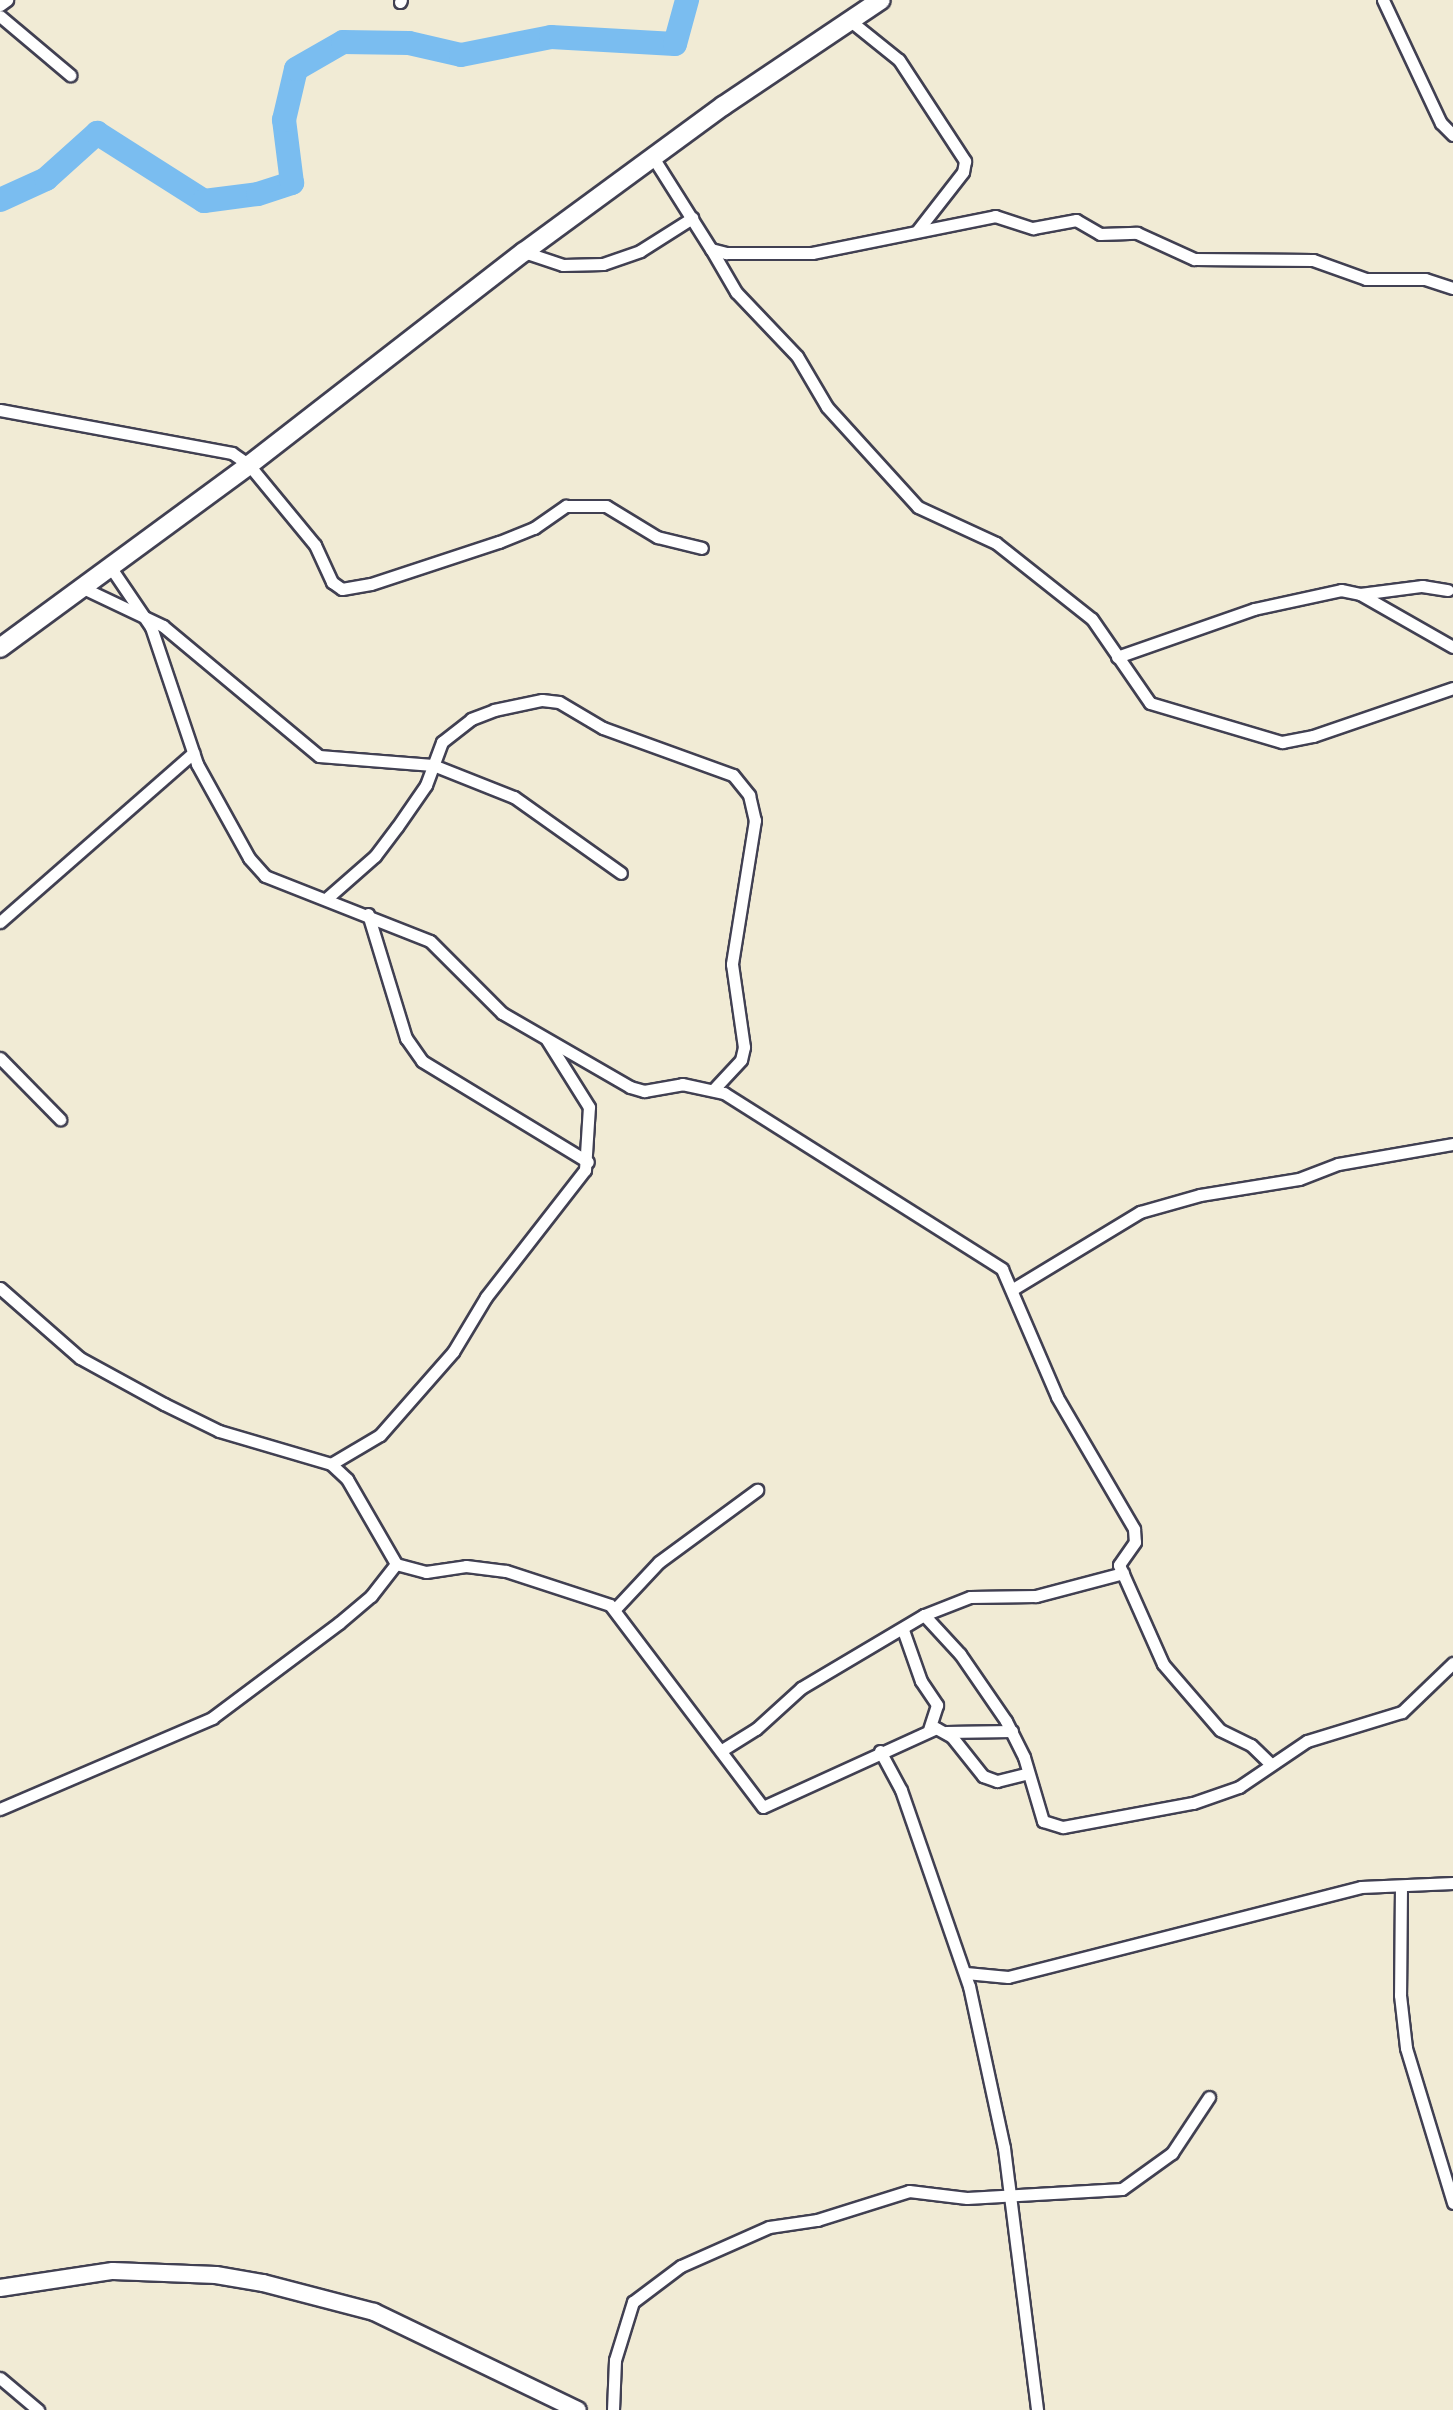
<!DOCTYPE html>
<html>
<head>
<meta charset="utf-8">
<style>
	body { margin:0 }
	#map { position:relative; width:1453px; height:2410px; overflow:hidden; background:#f1ebd5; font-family:"Gochi Hand",sans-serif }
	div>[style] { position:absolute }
	.river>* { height:24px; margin:-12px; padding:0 12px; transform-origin:12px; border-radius:12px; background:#7abdf0 }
	.roads { filter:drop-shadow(2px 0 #414052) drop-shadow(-2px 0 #414052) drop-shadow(0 2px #414052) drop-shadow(0 -2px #414052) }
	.minor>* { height:11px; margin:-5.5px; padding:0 5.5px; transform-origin:5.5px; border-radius:5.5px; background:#fff }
	.secondary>* { height:16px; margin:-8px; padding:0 8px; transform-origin:8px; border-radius:8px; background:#fff }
	.trunk>* { height:18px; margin:-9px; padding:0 9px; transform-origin:9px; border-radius:9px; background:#fff }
	span { translate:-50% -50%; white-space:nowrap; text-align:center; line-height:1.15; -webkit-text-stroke:6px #fff; paint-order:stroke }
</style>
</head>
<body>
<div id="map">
	<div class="river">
		<div style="left:0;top:200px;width:51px;rotate:-24.5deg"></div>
		<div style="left:46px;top:179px;width:69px;rotate:-42deg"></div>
		<div style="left:97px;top:133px;width:127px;rotate:32.4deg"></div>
		<div style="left:204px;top:201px;width:54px;rotate:-7.4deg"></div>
		<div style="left:258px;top:194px;width:36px;rotate:-18deg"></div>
		<div style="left:292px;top:183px;width:64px;rotate:-97.2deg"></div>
		<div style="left:284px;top:120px;width:52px;rotate:-76.8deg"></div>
		<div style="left:296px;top:69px;width:54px;rotate:-29.9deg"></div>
		<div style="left:343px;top:42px;width:66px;rotate:0.9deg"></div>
		<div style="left:409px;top:43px;width:53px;rotate:13deg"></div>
		<div style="left:461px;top:55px;width:92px;rotate:-11.3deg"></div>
		<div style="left:551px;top:37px;width:124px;rotate:3.2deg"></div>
		<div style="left:675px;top:44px;width:46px;rotate:-74.7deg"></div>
	</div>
	<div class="roads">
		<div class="minor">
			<div style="left:1383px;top:0;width:136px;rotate:64.8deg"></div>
			<div style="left:1441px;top:123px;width:17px;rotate:45deg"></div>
			<div style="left:400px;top:2px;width:2px;rotate:-63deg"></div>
			<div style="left:0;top:5px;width:9px;rotate:-36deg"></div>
			<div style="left:0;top:16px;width:92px;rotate:40.1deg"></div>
			<div style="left:848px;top:19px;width:65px;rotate:38.8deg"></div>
			<div style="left:899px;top:60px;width:121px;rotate:56.8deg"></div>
			<div style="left:965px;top:161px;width:11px;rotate:100deg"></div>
			<div style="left:963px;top:172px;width:75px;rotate:127.9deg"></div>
			<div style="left:654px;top:159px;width:107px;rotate:57.7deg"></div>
			<div style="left:711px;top:249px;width:16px;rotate:15deg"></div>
			<div style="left:726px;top:253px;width:86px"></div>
			<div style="left:812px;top:253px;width:187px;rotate:-11.4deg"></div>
			<div style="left:995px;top:216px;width:40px;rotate:18deg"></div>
			<div style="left:1033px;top:228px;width:44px;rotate:-10.5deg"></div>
			<div style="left:1076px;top:220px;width:28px;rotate:30deg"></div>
			<div style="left:1100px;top:234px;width:37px;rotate:-2deg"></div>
			<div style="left:1137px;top:233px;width:63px;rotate:24.5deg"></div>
			<div style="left:1194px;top:259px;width:119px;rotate:0.5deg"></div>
			<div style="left:1313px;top:260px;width:56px;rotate:19.7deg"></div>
			<div style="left:1366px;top:279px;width:59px"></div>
			<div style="left:1425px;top:279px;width:29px;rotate:18deg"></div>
			<div style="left:711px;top:249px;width:50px;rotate:59.8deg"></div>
			<div style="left:736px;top:292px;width:88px;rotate:46.4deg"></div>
			<div style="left:797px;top:356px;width:59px;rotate:59.5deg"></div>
			<div style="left:827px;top:407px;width:135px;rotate:47.7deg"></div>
			<div style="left:918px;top:507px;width:86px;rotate:24.8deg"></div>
			<div style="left:996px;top:543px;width:122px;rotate:38.4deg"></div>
			<div style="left:1092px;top:619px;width:102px;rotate:55.4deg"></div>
			<div style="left:1150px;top:703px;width:138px;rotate:16.5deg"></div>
			<div style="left:1282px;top:742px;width:32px;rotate:-11deg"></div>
			<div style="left:1313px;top:736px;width:148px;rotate:-18.9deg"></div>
			<div style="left:524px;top:252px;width:41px;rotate:18.4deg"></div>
			<div style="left:563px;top:265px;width:40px;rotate:-1.4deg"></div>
			<div style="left:603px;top:264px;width:39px;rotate:-19deg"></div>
			<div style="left:640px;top:251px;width:62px;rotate:-32.4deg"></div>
			<div style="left:0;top:410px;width:236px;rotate:10.5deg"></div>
			<div style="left:232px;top:453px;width:21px;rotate:35deg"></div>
			<div style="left:249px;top:465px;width:104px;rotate:50.5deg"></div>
			<div style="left:315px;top:545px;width:41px;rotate:65.3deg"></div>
			<div style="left:332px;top:582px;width:12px;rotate:35deg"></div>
			<div style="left:342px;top:589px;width:29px;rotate:-10deg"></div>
			<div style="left:371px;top:584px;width:135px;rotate:-18.2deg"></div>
			<div style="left:499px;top:542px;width:38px;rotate:-22deg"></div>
			<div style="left:534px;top:528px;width:39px;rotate:-35deg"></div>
			<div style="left:566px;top:506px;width:40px"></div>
			<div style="left:606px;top:506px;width:60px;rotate:31.3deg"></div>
			<div style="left:657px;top:537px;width:46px;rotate:13.7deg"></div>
			<div style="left:109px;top:565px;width:75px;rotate:55.9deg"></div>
			<div style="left:151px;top:627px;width:145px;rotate:71.4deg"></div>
			<div style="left:197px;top:764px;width:107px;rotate:61deg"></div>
			<div style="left:249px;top:858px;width:24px;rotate:48deg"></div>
			<div style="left:265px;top:876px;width:177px;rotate:21.5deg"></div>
			<div style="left:430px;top:941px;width:102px;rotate:45deg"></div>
			<div style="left:502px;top:1013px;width:148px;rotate:30deg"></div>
			<div style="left:630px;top:1087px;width:15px;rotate:16deg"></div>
			<div style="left:644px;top:1091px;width:39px;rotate:-10deg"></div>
			<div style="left:682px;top:1084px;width:43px;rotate:12.1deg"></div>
			<div style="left:724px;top:1093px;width:329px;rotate:32.3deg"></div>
			<div style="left:1002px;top:1269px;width:139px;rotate:66.7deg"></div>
			<div style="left:1057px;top:1397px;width:153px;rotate:59.7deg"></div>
			<div style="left:1134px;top:1529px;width:13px;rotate:86deg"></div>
			<div style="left:1135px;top:1542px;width:28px;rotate:125deg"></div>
			<div style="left:1119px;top:1565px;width:108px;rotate:66deg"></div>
			<div style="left:1163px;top:1664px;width:87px;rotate:49.2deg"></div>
			<div style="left:1220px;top:1730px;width:34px;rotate:26deg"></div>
			<div style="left:1251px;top:1745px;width:28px;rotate:44deg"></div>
			<div style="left:81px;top:587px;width:91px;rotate:25.4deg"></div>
			<div style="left:163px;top:626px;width:203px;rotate:39.8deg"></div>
			<div style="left:319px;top:756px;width:114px;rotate:4.5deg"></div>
			<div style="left:433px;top:765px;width:87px;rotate:21.6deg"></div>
			<div style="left:514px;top:797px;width:131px;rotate:35.4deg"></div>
			<div style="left:1360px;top:594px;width:63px;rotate:-7.4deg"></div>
			<div style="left:1422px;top:586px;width:26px;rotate:9deg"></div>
			<div style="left:1117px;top:657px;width:145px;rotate:-19.3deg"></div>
			<div style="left:1254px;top:609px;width:89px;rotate:-12.3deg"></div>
			<div style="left:1341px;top:590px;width:19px;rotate:12deg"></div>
			<div style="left:1360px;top:594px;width:107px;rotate:29.7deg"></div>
			<div style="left:326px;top:899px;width:65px;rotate:-41.3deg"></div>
			<div style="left:375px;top:856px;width:36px;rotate:-53deg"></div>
			<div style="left:397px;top:827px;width:51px;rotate:-55.4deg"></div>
			<div style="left:426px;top:785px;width:46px;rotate:-69.6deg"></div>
			<div style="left:442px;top:742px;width:37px;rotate:-38deg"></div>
			<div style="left:471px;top:719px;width:25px;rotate:-21deg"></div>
			<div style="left:494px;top:710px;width:49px;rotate:-11.8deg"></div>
			<div style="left:542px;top:700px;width:17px;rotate:7deg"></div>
			<div style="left:559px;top:702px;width:51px;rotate:30.6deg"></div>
			<div style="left:603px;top:728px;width:138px;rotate:19.9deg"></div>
			<div style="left:733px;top:775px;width:26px;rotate:51deg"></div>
			<div style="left:749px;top:795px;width:26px;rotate:77deg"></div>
			<div style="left:755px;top:820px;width:146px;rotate:99.1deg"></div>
			<div style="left:732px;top:964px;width:84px;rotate:81.8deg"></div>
			<div style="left:744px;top:1047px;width:13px;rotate:103deg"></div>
			<div style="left:741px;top:1060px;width:41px;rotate:133deg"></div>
			<div style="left:368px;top:914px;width:130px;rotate:73deg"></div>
			<div style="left:406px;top:1038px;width:28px;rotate:55deg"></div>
			<div style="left:422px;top:1061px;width:194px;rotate:31.3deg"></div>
			<div style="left:0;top:922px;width:257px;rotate:-41.2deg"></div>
			<div style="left:0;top:1058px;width:86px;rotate:45.5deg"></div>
			<div style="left:0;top:1288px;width:106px;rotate:41.2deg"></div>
			<div style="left:80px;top:1358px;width:96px;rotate:28.7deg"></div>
			<div style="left:164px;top:1404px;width:61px;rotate:26.1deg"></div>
			<div style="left:219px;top:1431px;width:117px;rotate:16.4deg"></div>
			<div style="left:331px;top:1464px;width:22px;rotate:43deg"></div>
			<div style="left:347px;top:1479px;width:98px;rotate:60deg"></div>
			<div style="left:396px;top:1564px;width:31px;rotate:15deg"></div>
			<div style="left:426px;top:1572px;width:40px;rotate:-8.5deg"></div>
			<div style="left:466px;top:1566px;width:40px;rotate:7.1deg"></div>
			<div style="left:506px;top:1571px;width:109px;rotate:18.1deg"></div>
			<div style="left:610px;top:1605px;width:253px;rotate:52.9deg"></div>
			<div style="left:763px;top:1807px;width:190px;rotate:-24.5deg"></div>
			<div style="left:936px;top:1728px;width:18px;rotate:29deg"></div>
			<div style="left:952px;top:1737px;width:50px;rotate:51.5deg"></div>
			<div style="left:983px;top:1776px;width:15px;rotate:20deg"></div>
			<div style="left:997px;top:1781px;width:32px;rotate:-14deg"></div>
			<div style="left:1013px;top:1289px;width:149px;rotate:-31.2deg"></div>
			<div style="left:1140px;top:1212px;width:62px;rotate:-15.8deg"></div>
			<div style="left:1200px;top:1195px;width:100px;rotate:-9.2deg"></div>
			<div style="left:1299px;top:1179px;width:42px;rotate:-21deg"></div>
			<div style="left:1338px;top:1164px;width:117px;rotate:-9.9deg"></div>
			<div style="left:331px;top:1464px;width:57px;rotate:-30.6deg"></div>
			<div style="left:380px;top:1435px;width:111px;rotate:-48.7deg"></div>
			<div style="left:453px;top:1352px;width:64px;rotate:-59deg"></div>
			<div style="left:486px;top:1297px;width:161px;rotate:-52.1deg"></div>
			<div style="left:585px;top:1170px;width:63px;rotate:-86.4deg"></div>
			<div style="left:589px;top:1107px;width:79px;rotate:-122.1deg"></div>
			<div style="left:615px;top:1609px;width:64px;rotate:-46.9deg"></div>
			<div style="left:659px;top:1562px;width:122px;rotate:-36.3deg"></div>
			<div style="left:924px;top:1615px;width:53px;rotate:47.3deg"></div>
			<div style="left:960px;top:1654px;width:81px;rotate:55.5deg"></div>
			<div style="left:1006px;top:1721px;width:40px;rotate:63.4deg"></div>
			<div style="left:1024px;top:1757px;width:67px;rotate:73.5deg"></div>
			<div style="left:1043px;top:1821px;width:21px;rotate:17deg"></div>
			<div style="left:1063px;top:1827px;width:132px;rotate:-10.5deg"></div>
			<div style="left:1193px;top:1803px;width:49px;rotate:-19.2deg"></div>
			<div style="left:1239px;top:1787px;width:82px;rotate:-34.1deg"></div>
			<div style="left:1307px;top:1741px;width:99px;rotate:-17deg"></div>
			<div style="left:1402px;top:1712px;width:71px;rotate:-43.9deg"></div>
			<div style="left:903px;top:1630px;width:54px;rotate:70.6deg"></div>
			<div style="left:921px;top:1681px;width:29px;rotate:56deg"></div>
			<div style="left:937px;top:1705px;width:25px;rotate:108deg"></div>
			<div style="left:946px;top:1732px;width:66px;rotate:-0.9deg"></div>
			<div style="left:722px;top:1750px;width:40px;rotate:-32deg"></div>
			<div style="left:756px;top:1729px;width:61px;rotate:-42.3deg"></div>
			<div style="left:801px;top:1688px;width:143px;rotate:-30.7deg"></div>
			<div style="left:924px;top:1615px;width:49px;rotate:-21.4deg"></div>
			<div style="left:970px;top:1597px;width:66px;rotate:-0.9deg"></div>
			<div style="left:1036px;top:1596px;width:90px;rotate:-14.8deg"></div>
			<div style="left:880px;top:1751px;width:44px;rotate:61.7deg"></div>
			<div style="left:901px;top:1790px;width:207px;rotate:70.9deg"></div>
			<div style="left:969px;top:1986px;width:166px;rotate:77.8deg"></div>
			<div style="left:1004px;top:2148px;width:264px;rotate:82.8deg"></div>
			<div style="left:0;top:1809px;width:231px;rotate:-23.2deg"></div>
			<div style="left:212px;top:1718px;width:159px;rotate:-36.8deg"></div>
			<div style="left:339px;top:1623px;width:42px;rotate:-40.2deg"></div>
			<div style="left:371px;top:1596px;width:41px;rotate:-52deg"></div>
			<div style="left:1401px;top:1886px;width:109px;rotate:90.5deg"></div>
			<div style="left:1400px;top:1995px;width:53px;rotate:83.5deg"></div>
			<div style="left:1406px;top:2048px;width:162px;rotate:73.1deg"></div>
			<div style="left:966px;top:1973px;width:42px;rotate:5.4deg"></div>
			<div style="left:1008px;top:1977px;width:364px;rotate:-14.3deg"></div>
			<div style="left:1361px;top:1887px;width:92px;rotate:-2.5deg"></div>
			<div style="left:0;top:2378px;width:50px;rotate:40.1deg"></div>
			<div style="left:613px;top:2410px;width:50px;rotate:-87.7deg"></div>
			<div style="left:615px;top:2360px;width:61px;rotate:-72.8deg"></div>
			<div style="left:633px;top:2302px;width:60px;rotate:-36.9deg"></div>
			<div style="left:681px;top:2266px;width:96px;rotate:-23.9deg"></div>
			<div style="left:769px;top:2227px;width:49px;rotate:-8.3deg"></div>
			<div style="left:817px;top:2220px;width:96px;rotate:-17.5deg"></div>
			<div style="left:909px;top:2191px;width:58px;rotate:6.9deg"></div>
			<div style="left:967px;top:2198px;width:155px;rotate:-3.3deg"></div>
			<div style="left:1122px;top:2189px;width:62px;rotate:-35.8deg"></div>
			<div style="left:1172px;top:2153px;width:67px;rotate:-56.5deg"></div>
		</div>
		<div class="secondary">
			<div style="left:0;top:2288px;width:114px;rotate:-8.6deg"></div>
			<div style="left:113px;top:2271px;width:103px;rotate:2.2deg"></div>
			<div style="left:216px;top:2275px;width:48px;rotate:9.7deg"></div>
			<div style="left:263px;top:2283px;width:115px;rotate:14.6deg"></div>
			<div style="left:374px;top:2312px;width:226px;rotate:25.7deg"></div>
		</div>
		<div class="trunk">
			<div style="left:0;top:648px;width:309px;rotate:-36.3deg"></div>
			<div style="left:249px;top:465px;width:348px;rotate:-37.8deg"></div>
			<div style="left:524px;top:252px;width:247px;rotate:-36.3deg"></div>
			<div style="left:723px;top:106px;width:190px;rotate:-33.9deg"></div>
		</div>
	</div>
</div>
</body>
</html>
